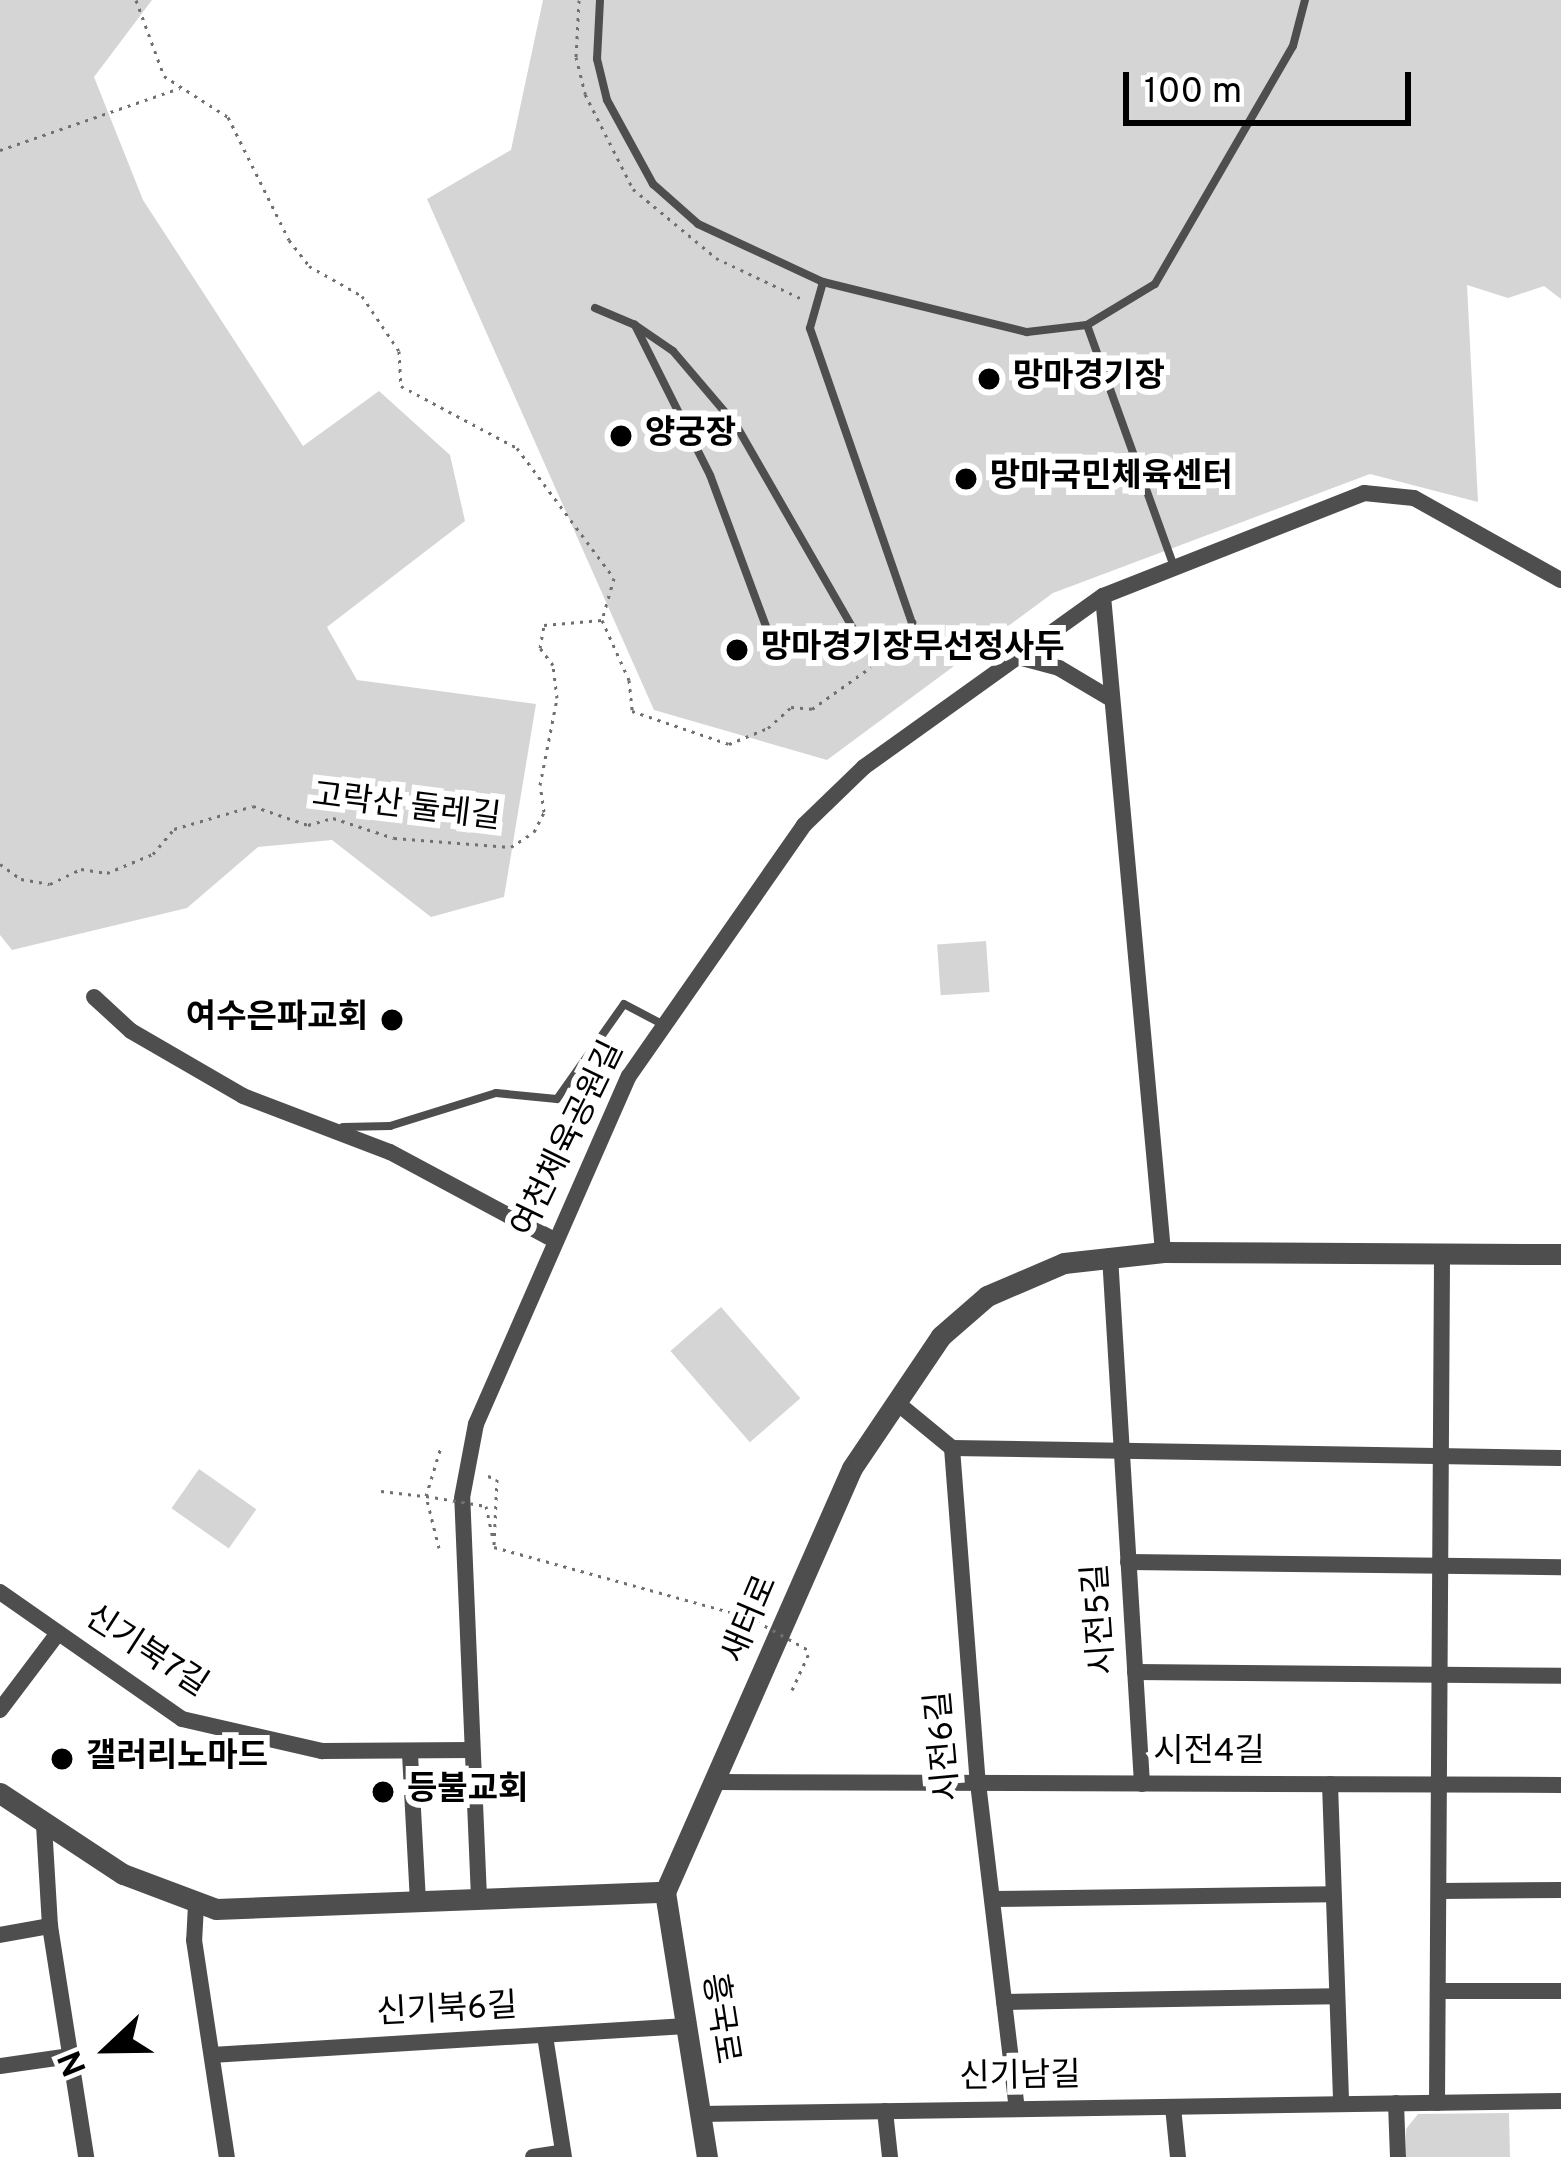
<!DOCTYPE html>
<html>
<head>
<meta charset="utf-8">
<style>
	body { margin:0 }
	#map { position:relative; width:1561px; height:2157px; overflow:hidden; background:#fff; font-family:Overpass,"Noto Sans KR",sans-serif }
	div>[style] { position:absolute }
	.green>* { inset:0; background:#d5d5d5; transform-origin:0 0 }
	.path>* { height:3px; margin-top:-1.5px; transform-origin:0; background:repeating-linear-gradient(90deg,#707070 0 3px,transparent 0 9px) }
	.service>* { height:8px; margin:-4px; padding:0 4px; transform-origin:4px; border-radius:4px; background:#4e4e4e }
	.minor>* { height:16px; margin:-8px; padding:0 8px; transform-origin:8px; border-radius:8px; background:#4e4e4e }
	.tertiary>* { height:21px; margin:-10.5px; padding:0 10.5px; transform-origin:10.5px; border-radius:10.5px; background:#4e4e4e }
	.path-bridge>* { height:3px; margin-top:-1.5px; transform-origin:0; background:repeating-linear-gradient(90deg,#707070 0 3px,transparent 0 9px) }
	.dots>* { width:33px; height:33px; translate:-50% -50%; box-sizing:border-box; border:6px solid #fff; border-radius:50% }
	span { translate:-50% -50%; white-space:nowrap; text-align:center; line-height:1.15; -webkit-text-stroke:12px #fff; paint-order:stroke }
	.poi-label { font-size:33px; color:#000; font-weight:700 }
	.left { translate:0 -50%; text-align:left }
	.right { translate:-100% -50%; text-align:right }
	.street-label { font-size:33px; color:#000 }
	.north { position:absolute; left:48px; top:1989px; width:120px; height:120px; -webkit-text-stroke:9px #fff; paint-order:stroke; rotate:248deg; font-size:33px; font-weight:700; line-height:48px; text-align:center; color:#000 }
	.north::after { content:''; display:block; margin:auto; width:42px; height:54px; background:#000; clip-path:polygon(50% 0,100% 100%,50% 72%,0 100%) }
	.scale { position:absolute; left:1123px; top:72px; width:288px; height:54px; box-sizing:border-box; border:6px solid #000; border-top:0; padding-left:15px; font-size:36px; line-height:42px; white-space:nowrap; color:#000; -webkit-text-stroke:9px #fff; paint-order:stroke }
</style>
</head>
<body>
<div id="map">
	<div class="green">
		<div style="clip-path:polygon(0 0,152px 0,94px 77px,143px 200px,303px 446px,379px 391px,450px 455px,465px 521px,327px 627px,357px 680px,536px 704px,504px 897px,431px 917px,332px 840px,258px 847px,187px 908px,12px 950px,0 935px)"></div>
		<div style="clip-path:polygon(543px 0,1561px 0,1561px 299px,1544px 286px,1508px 298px,1467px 285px,1478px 502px,1370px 474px,1053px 593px,827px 760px,654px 710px,427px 199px,511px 150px)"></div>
		<div style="left:986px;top:941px;width:51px;height:49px;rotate:86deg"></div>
		<div style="left:721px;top:1307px;width:121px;height:67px;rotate:49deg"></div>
		<div style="left:199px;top:1469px;width:70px;height:48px;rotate:35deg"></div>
		<div style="clip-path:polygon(1509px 2113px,1510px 2157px,1406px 2157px,1406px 2129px,1418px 2114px)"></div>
	</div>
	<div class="path">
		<div style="left:136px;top:0;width:81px;rotate:69.8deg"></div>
		<div style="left:164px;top:76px;width:76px;rotate:32.6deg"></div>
		<div style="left:228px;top:117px;width:137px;rotate:63.6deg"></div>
		<div style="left:289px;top:240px;width:33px;rotate:52deg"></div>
		<div style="left:309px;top:266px;width:61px;rotate:29.5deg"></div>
		<div style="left:362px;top:296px;width:66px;rotate:56.1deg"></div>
		<div style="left:399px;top:351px;width:35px;rotate:87deg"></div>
		<div style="left:401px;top:386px;width:132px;rotate:28.1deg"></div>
		<div style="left:517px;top:448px;width:162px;rotate:53.3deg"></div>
		<div style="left:614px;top:578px;width:44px;rotate:105.9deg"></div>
		<div style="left:579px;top:0;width:57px;rotate:93deg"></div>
		<div style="left:576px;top:57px;width:38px;rotate:76deg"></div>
		<div style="left:585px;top:94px;width:106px;rotate:63.2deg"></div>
		<div style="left:633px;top:189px;width:108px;rotate:39.7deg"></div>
		<div style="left:716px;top:258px;width:98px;rotate:25.5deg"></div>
		<div style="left:0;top:150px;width:190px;rotate:-19deg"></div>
		<div style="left:0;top:864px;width:26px;rotate:36deg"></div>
		<div style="left:21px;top:879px;width:29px;rotate:10deg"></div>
		<div style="left:50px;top:884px;width:34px;rotate:-26deg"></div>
		<div style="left:81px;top:869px;width:26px;rotate:9deg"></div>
		<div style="left:107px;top:873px;width:50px;rotate:-22.4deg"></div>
		<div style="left:153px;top:854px;width:33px;rotate:-50deg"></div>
		<div style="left:174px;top:829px;width:82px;rotate:-16.2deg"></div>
		<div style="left:253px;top:806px;width:58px;rotate:19.1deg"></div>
		<div style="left:308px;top:825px;width:26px;rotate:-16deg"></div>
		<div style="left:333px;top:818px;width:64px;rotate:18.2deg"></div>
		<div style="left:394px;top:838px;width:117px;rotate:4.4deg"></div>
		<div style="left:511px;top:847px;width:27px;rotate:-33deg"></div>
		<div style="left:534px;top:832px;width:22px;rotate:-63deg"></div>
		<div style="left:544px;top:812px;width:27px;rotate:-98deg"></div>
		<div style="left:540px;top:785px;width:89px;rotate:-78.9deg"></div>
		<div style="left:557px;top:698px;width:33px;rotate:-97deg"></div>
		<div style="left:553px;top:665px;width:21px;rotate:-127deg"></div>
		<div style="left:540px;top:648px;width:23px;rotate:-80deg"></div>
		<div style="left:544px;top:625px;width:58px;rotate:-4.9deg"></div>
		<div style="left:602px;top:620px;width:66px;rotate:65.8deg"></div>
		<div style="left:629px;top:680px;width:31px;rotate:84deg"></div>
		<div style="left:632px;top:711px;width:102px;rotate:18.8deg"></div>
		<div style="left:729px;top:744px;width:42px;rotate:-22.3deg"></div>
		<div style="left:768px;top:728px;width:31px;rotate:-42deg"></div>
		<div style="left:791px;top:707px;width:21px;rotate:5deg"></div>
		<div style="left:812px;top:709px;width:72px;rotate:-35.4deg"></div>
		<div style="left:488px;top:1476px;width:9px;rotate:18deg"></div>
		<div style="left:497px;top:1479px;width:66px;rotate:92.6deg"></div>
		<div style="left:381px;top:1491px;width:43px;rotate:6.6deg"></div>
		<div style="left:486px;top:1506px;width:34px;rotate:78deg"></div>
		<div style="left:494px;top:1547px;width:264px;rotate:15.4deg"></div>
		<div style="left:439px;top:1548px;width:54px;rotate:-104deg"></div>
		<div style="left:426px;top:1496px;width:51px;rotate:-73deg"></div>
		<div style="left:751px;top:1618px;width:51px;rotate:-60.9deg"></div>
		<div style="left:792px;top:1690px;width:43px;rotate:-65.2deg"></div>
	</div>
	<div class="service">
		<div style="left:600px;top:0;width:59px;rotate:92.9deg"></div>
		<div style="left:597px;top:59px;width:42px;rotate:76.3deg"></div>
		<div style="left:607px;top:100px;width:96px;rotate:61.3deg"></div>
		<div style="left:653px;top:184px;width:60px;rotate:41.6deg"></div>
		<div style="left:698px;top:224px;width:138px;rotate:24.9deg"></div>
		<div style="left:823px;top:282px;width:210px;rotate:13.8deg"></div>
		<div style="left:1027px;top:332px;width:60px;rotate:-6.7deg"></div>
		<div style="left:1087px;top:325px;width:79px;rotate:-31.1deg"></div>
		<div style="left:1155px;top:284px;width:275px;rotate:-59.9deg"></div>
		<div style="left:1293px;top:46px;width:48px;rotate:-75.4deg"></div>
		<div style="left:595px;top:308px;width:43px;rotate:23deg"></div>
		<div style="left:1087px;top:325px;width:256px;rotate:70.2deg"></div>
		<div style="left:774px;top:648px;width:184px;rotate:-110.3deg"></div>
		<div style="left:710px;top:475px;width:168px;rotate:-116.6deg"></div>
		<div style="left:635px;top:325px;width:46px;rotate:34.4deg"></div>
		<div style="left:673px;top:351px;width:97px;rotate:49.6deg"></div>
		<div style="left:736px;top:425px;width:247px;rotate:60.1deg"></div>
		<div style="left:859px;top:639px;width:27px;rotate:39deg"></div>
		<div style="left:880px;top:656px;width:24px;rotate:-28deg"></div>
		<div style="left:901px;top:645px;width:25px;rotate:-63deg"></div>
		<div style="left:912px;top:623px;width:312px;rotate:-109.1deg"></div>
		<div style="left:810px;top:328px;width:48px;rotate:-74.2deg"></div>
		<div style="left:343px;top:1127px;width:47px;rotate:-1.2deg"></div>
		<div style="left:390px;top:1126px;width:111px;rotate:-17.3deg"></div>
		<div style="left:496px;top:1093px;width:61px;rotate:5.6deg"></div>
		<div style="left:557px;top:1099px;width:116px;rotate:-54.8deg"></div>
		<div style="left:624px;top:1004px;width:43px;rotate:27.8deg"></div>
	</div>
	<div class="minor">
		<div style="left:1103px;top:596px;width:659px;rotate:84.77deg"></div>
		<div style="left:1018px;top:657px;width:42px;rotate:15deg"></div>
		<div style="left:1059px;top:668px;width:57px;rotate:30.6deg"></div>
		<div style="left:94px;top:997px;width:50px;rotate:42.6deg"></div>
		<div style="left:131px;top:1031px;width:129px;rotate:30.1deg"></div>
		<div style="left:243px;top:1096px;width:157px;rotate:20.9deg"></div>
		<div style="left:390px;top:1152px;width:186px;rotate:28.2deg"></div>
		<div style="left:1110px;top:1256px;width:529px;rotate:86.53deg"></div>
		<div style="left:896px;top:1402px;width:72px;rotate:39.4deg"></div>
		<div style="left:952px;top:1448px;width:336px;rotate:85.6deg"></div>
		<div style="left:978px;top:1783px;width:328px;rotate:83.2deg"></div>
		<div style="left:952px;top:1448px;width:609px;rotate:0.94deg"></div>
		<div style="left:1128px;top:1562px;width:433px;rotate:0.7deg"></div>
		<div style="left:0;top:1592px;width:222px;rotate:34.9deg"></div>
		<div style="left:182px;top:1719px;width:144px;rotate:12.9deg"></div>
		<div style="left:322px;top:1751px;width:150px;rotate:-0.4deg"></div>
		<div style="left:1135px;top:1672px;width:426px;rotate:0.5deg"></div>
		<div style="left:0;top:1710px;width:96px;rotate:-53deg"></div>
		<div style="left:410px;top:1754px;width:148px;rotate:86.9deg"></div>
		<div style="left:717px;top:1782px;width:844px;rotate:0.2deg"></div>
		<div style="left:1330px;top:1784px;width:320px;rotate:88deg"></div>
		<div style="left:44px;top:1825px;width:101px;rotate:86.6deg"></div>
		<div style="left:50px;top:1926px;width:234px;rotate:81.1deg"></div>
		<div style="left:1439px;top:1891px;width:122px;rotate:-0.5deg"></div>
		<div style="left:479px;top:1898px;width:400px;rotate:-92.4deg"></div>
		<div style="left:462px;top:1498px;width:75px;rotate:-79.3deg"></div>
		<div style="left:476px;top:1424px;width:380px;rotate:-66.3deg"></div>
		<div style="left:629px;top:1076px;width:306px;rotate:-55.1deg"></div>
		<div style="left:804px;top:825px;width:83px;rotate:-44deg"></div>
		<div style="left:864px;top:767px;width:294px;rotate:-35.6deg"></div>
		<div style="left:1103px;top:596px;width:281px;rotate:-21.5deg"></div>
		<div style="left:1364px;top:493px;width:50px;rotate:5.7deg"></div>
		<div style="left:1414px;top:498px;width:168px;rotate:29.2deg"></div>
		<div style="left:992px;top:1899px;width:341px;rotate:-0.8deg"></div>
		<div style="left:196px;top:1905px;width:35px;rotate:93deg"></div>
		<div style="left:194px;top:1940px;width:219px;rotate:81.4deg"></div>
		<div style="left:0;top:1935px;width:51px;rotate:-10.2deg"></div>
		<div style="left:1438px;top:1991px;width:123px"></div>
		<div style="left:1004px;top:2002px;width:332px;rotate:-1deg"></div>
		<div style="left:545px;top:2036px;width:122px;rotate:81.1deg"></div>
		<div style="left:212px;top:2055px;width:475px;rotate:-3.5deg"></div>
		<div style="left:0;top:2066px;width:71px;rotate:-8.1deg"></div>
		<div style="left:1396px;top:2103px;width:54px;rotate:87.9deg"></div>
		<div style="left:1437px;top:2103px;width:850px;rotate:-89.66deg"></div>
		<div style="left:1173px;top:2107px;width:50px;rotate:84.3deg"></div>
		<div style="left:885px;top:2111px;width:46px;rotate:83.8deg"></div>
		<div style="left:700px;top:2114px;width:861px;rotate:-0.87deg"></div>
		<div style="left:533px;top:2157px;width:30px;rotate:-9deg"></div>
	</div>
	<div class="tertiary">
		<div style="left:0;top:1793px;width:147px;rotate:33.4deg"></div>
		<div style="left:123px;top:1874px;width:99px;rotate:20.6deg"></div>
		<div style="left:216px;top:1909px;width:449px;rotate:-2.2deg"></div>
		<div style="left:665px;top:1892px;width:463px;rotate:-66.2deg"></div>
		<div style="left:852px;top:1468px;width:159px;rotate:-56deg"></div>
		<div style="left:941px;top:1336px;width:61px;rotate:-41deg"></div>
		<div style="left:987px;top:1296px;width:84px;rotate:-23.2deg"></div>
		<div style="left:1064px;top:1263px;width:100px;rotate:-6.3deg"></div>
		<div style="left:1163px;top:1252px;width:398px;rotate:0.3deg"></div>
		<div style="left:665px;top:1892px;width:268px;rotate:81deg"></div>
	</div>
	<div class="path-bridge">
		<div style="left:426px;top:1496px;width:61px;rotate:9.5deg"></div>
		<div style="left:749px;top:1617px;width:70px;rotate:29.1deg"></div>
	</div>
	<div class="dots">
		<div style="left:989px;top:379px;background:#000"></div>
		<div style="left:621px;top:436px;background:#000"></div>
		<div style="left:966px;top:479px;background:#000"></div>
		<div style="left:737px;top:650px;background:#000"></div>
		<div style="left:392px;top:1020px;background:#000"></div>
		<div style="left:62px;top:1759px;background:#000"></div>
		<div style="left:383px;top:1792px;background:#000"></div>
	</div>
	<div class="poi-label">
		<span class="left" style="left:1013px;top:379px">망마경기장</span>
		<span class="left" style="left:645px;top:436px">양궁장</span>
		<span class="left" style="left:990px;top:479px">망마국민체육센터</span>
		<span class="left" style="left:761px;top:650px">망마경기장무선정사두</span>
		<span class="right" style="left:368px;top:1020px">여수은파교회</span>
		<span class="left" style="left:86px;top:1759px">갤러리노마드</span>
		<span class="left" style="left:407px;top:1792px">등불교회</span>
	</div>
	<div class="street-label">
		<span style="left:406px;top:809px;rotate:7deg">고락산 둘레길</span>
		<span style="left:570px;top:1140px;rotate:-64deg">여천체육공원길</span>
		<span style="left:1102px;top:1619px;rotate:-94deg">시전5길</span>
		<span style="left:752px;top:1620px;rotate:-67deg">새터로</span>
		<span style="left:145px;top:1653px;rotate:33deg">신기북7길</span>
		<span style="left:946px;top:1746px;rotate:-95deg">시전6길</span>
		<span style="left:1209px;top:1754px">시전4길</span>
		<span style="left:447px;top:2012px;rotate:-3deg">신기북6길</span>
		<span style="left:718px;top:2019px;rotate:81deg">흥국로</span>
		<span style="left:1020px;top:2079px;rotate:-1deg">신기남길</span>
	</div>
	<div class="north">N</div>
	<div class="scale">100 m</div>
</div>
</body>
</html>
